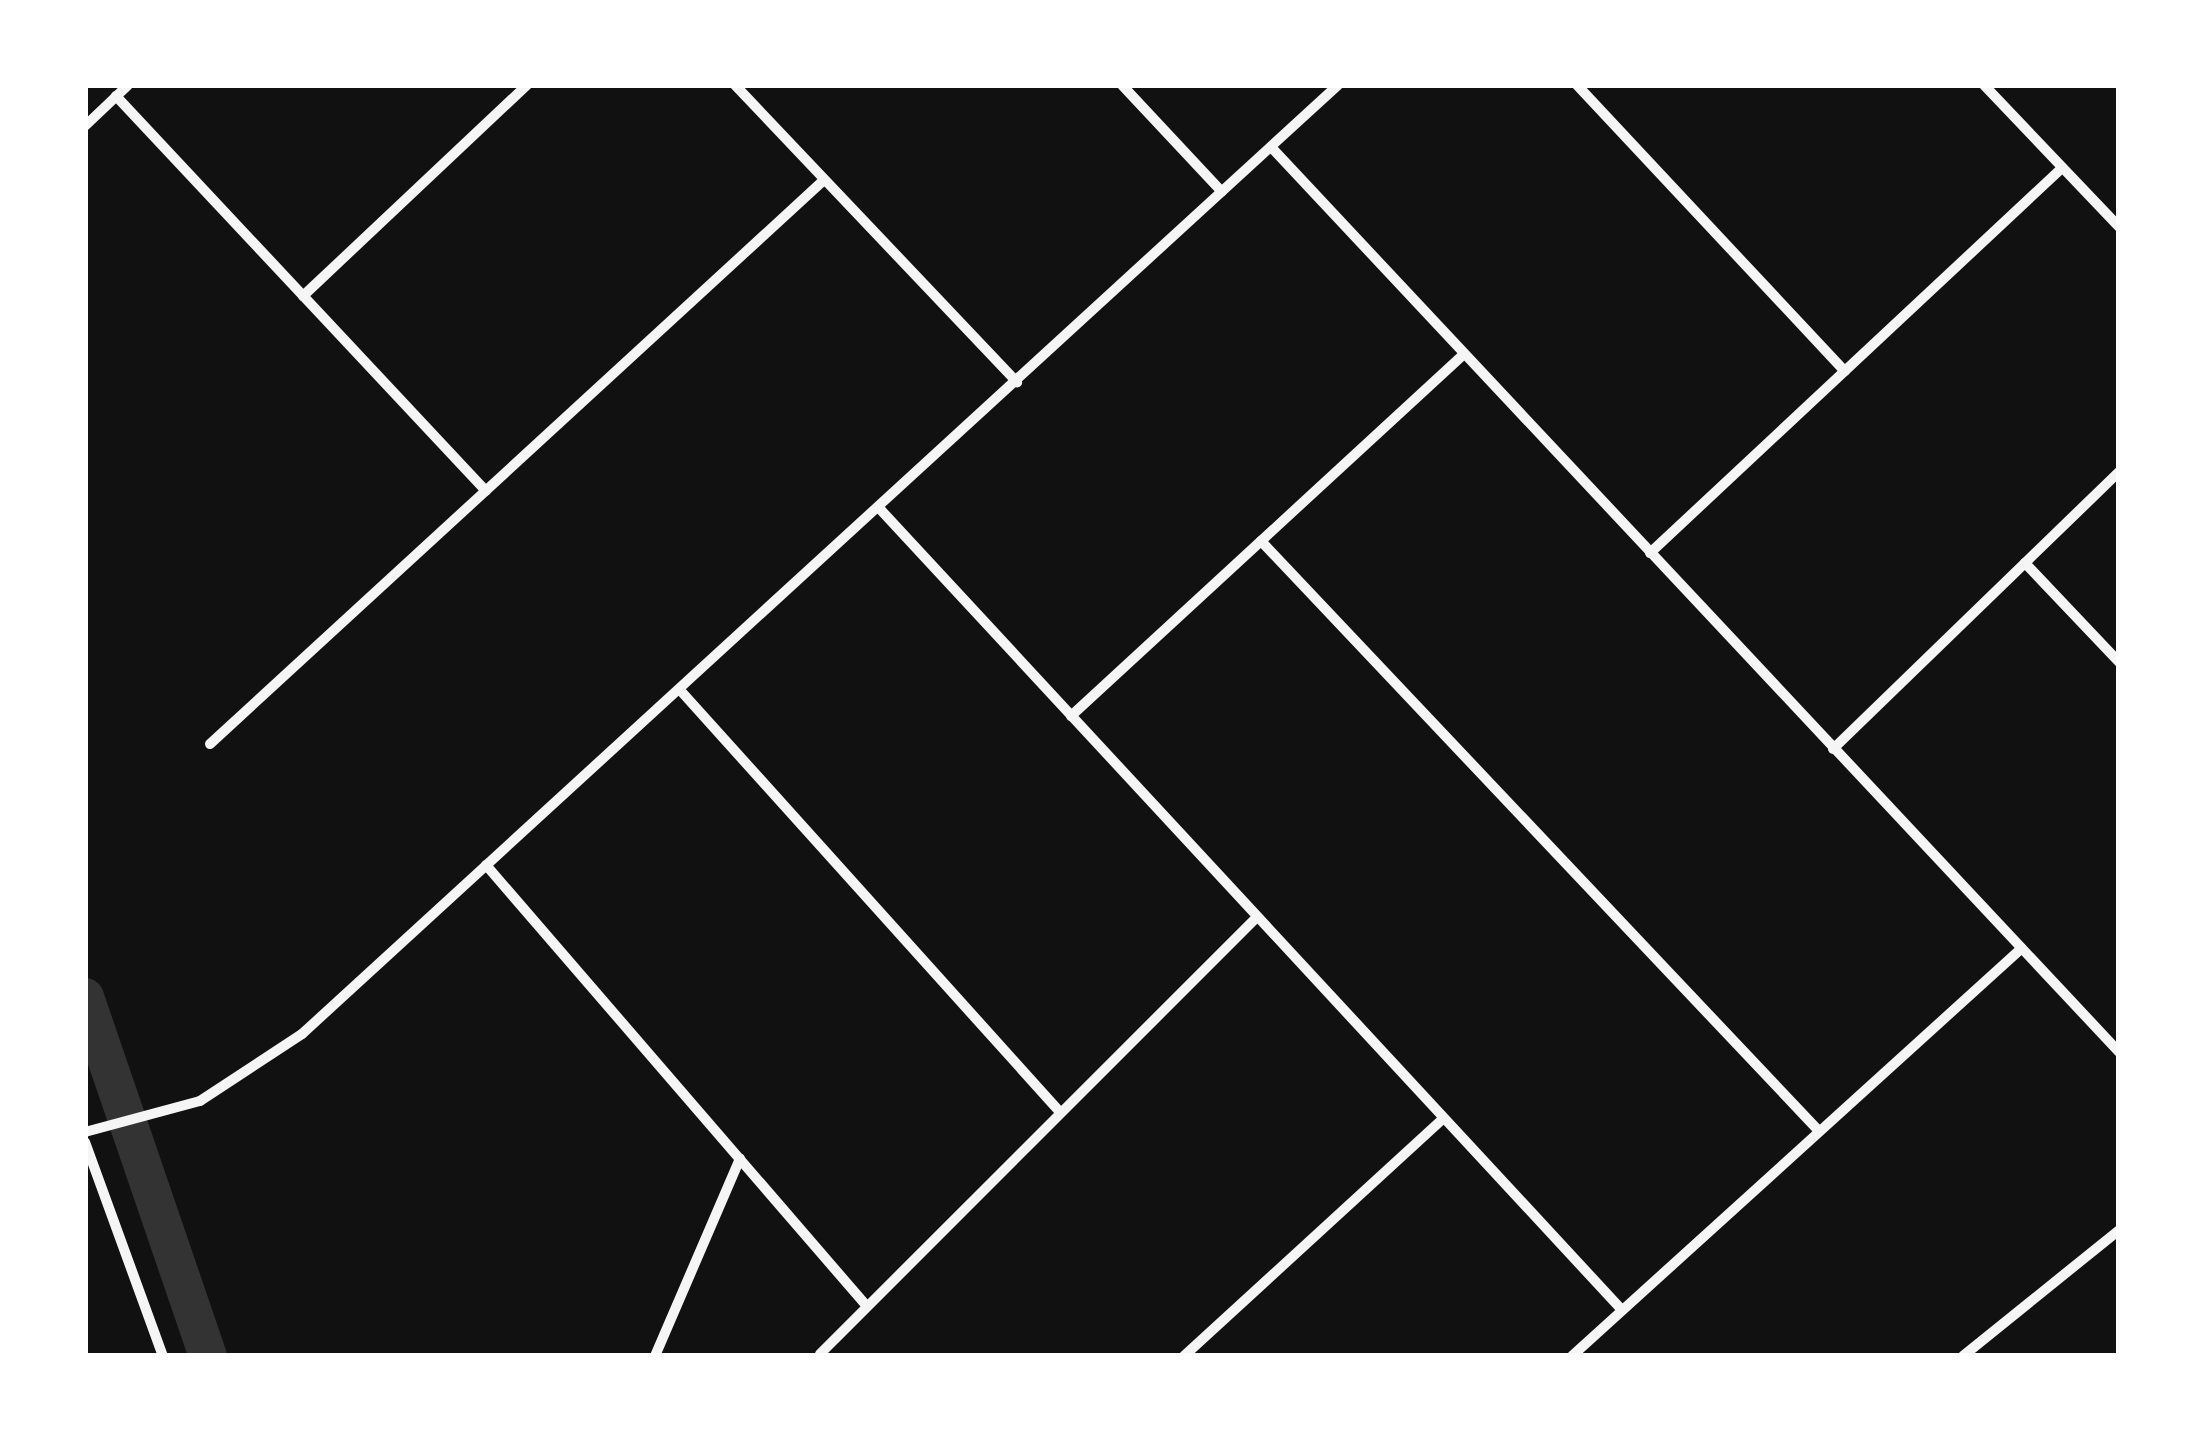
<!DOCTYPE html>
<html>
<head>
<meta charset="utf-8">
<style>
	body { margin:0 }
	#map { position:relative; width:2204px; height:1441px; overflow:hidden; background:#111; font-family:Manrope,sans-serif }
	div>[style] { position:absolute }
	.canal>* { height:38px; margin:-19px; padding:0 19px; transform-origin:19px; border-radius:19px; background:#333 }
	.minor>* { height:10px; margin:-5px; padding:0 5px; transform-origin:5px; border-radius:5px; background:#f5f5f5 }
	span { translate:-50% -50%; white-space:nowrap; text-align:center; line-height:1.15; -webkit-text-stroke:10px #fff; paint-order:stroke }
	.frame { position:absolute; inset:0; border:88px solid #fff; pointer-events:none }
</style>
</head>
<body>
<div id="map">
	<div class="canal">
		<div style="left:85px;top:997px;width:379px;rotate:71.1deg"></div>
	</div>
	<div class="minor">
		<div style="left:735px;top:85px;width:410px;rotate:46.5deg"></div>
		<div style="left:1122px;top:85px;width:146px;rotate:46.9deg"></div>
		<div style="left:1577px;top:85px;width:392px;rotate:46.9deg"></div>
		<div style="left:1984px;top:85px;width:196px;rotate:46.4deg"></div>
		<div style="left:116px;top:96px;width:541px;rotate:46.87deg"></div>
		<div style="left:85px;top:126px;width:59px;rotate:-43.6deg"></div>
		<div style="left:1271px;top:147px;width:1240px;rotate:46.86deg"></div>
		<div style="left:303px;top:296px;width:308px;rotate:-43.3deg"></div>
		<div style="left:880px;top:509px;width:1092px;rotate:47.19deg"></div>
		<div style="left:1261px;top:541px;width:812px;rotate:46.6deg"></div>
		<div style="left:1650px;top:553px;width:564px;rotate:-43.06deg"></div>
		<div style="left:2025px;top:563px;width:137px;rotate:46.5deg"></div>
		<div style="left:680px;top:690px;width:568px;rotate:48deg"></div>
		<div style="left:1071px;top:716px;width:534px;rotate:-42.65deg"></div>
		<div style="left:210px;top:744px;width:834px;rotate:-42.57deg"></div>
		<div style="left:1833px;top:749px;width:398px;rotate:-44.1deg"></div>
		<div style="left:486px;top:865px;width:580px;rotate:49.2deg"></div>
		<div style="left:85px;top:1132px;width:119px;rotate:-15.1deg"></div>
		<div style="left:200px;top:1101px;width:122px;rotate:-33.3deg"></div>
		<div style="left:302px;top:1034px;width:1405px;rotate:-42.49deg"></div>
		<div style="left:85px;top:1142px;width:228px;rotate:70deg"></div>
		<div style="left:820px;top:1354px;width:618px;rotate:-45deg"></div>
		<div style="left:655px;top:1356px;width:215px;rotate:-66.7deg"></div>
		<div style="left:1184px;top:1356px;width:351px;rotate:-42.5deg"></div>
		<div style="left:1572px;top:1356px;width:607px;rotate:-42.2deg"></div>
		<div style="left:1963px;top:1356px;width:201px;rotate:-38.9deg"></div>
	</div>
	<div class="frame"></div>
</div>
</body>
</html>
